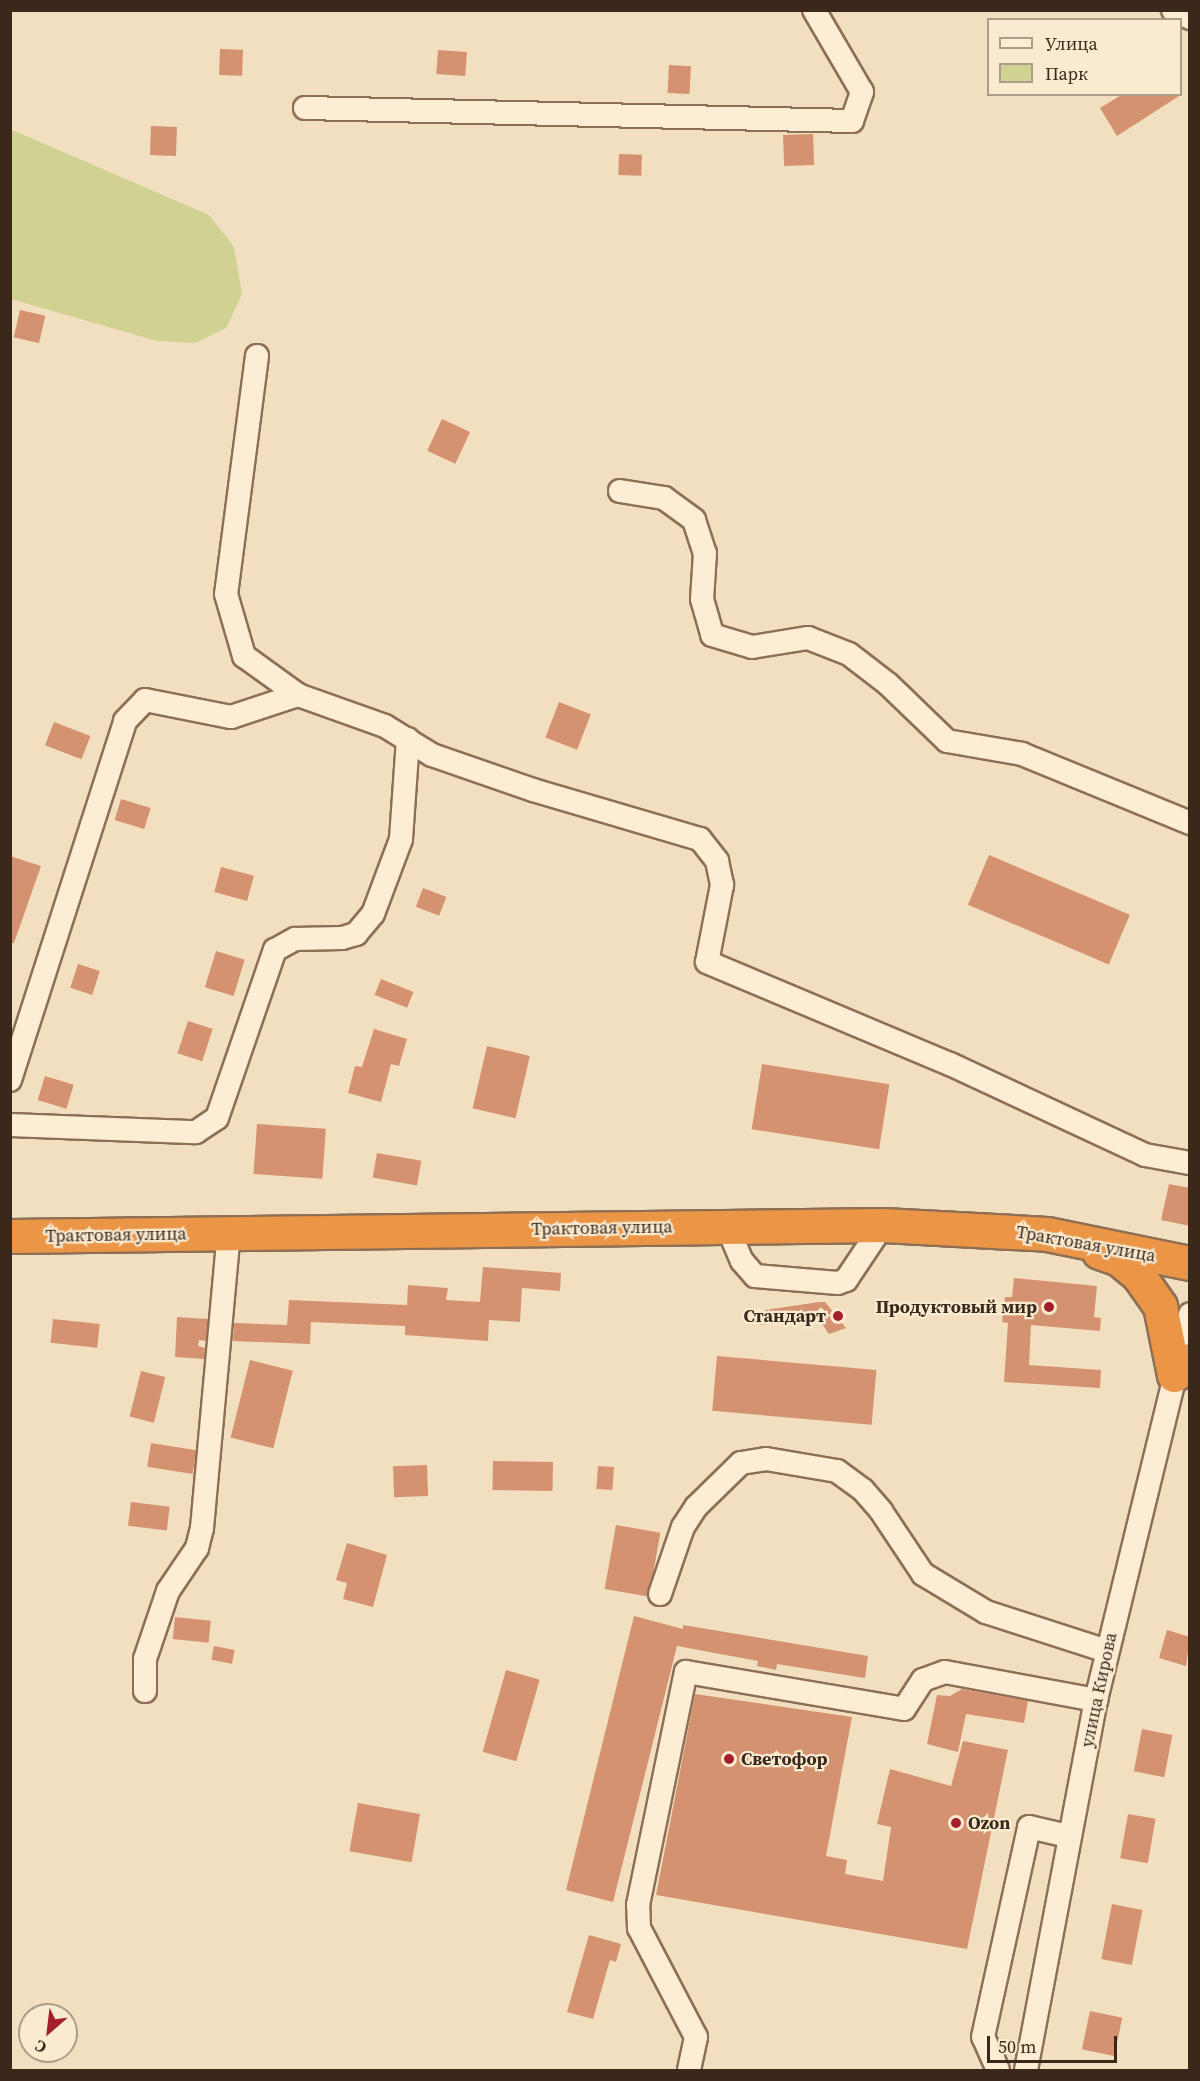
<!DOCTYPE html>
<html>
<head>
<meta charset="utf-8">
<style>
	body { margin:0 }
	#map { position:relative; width:1200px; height:2081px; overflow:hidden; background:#f2dfbf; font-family:"Source Serif 4",serif }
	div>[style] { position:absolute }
	.green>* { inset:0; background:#d0d292 }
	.building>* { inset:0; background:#d59271; transform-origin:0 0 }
	.roads { filter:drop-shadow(2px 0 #8d6f55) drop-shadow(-2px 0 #8d6f55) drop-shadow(0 2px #8d6f55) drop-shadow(0 -2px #8d6f55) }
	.minor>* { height:22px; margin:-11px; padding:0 11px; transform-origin:11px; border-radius:11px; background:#fcedd4 }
	.highway>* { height:33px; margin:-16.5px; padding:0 16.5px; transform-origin:16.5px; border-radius:16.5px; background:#eb9546 }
	.dots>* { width:16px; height:16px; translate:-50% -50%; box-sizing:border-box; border:3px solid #f9ead0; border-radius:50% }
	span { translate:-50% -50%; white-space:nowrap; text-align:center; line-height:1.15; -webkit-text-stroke:4.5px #f9ead0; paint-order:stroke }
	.street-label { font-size:18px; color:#3b281b }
	.poi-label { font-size:18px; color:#3b281b; font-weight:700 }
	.right { translate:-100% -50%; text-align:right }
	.left { translate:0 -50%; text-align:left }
	.frame { position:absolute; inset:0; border:12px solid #3b281b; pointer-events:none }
	.legend { position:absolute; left:987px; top:18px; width:195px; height:78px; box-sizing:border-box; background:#f9ead0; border:2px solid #ad9c88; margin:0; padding:8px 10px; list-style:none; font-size:18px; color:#3b281b }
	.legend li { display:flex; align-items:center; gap:12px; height:30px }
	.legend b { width:30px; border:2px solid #ad9c88 }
	.north { position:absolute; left:18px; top:2003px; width:60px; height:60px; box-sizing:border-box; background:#f9ead0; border:2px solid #ad9c88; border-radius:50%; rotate:208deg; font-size:16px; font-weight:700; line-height:24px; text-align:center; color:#3b281b }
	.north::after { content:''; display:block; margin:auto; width:21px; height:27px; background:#a31f2b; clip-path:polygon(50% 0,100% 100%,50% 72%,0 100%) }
	.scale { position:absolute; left:987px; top:2036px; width:130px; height:27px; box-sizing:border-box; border:3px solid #3b281b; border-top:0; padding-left:8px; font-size:18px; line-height:21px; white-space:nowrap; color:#3b281b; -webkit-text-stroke:4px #f9ead0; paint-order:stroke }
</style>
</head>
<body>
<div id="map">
	<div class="green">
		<div style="clip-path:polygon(10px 129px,209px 215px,234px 247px,242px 294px,226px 328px,195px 343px,157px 341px,11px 299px)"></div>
	</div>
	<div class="building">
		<div style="left:220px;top:49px;width:23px;height:26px;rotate:2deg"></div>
		<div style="left:438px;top:50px;width:29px;height:24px;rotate:4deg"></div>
		<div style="left:669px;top:65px;width:22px;height:28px;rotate:3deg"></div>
		<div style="clip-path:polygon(1123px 94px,1182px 94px,1117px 136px,1100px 108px)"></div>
		<div style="left:151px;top:126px;width:26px;height:29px;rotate:2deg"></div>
		<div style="left:813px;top:134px;width:31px;height:30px;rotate:88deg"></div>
		<div style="left:619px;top:154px;width:23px;height:21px;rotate:2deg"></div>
		<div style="left:20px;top:310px;width:26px;height:28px;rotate:13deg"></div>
		<div style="left:442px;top:419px;width:31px;height:35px;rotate:25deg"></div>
		<div style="left:559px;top:702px;width:34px;height:38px;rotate:21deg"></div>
		<div style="left:54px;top:722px;width:39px;height:25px;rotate:21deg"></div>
		<div style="left:121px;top:799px;width:31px;height:22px;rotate:17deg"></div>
		<div style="left:989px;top:855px;width:153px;height:54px;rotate:23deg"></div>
		<div style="clip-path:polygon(10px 856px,41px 866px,14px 943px,10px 943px)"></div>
		<div style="left:221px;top:867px;width:34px;height:26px;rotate:15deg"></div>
		<div style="left:423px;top:888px;width:25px;height:20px;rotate:21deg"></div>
		<div style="left:216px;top:951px;width:30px;height:38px;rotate:17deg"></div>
		<div style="left:78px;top:964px;width:23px;height:25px;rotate:18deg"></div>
		<div style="left:381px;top:979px;width:35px;height:17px;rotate:22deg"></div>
		<div style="left:188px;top:1021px;width:26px;height:34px;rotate:18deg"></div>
		<div style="clip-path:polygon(374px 1029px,407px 1039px,399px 1066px,391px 1064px,381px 1102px,348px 1093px,355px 1066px,362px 1067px)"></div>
		<div style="left:487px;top:1046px;width:44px;height:64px;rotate:13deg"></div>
		<div style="left:762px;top:1064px;width:129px;height:66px;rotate:9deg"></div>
		<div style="left:45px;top:1076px;width:30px;height:25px;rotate:17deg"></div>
		<div style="left:257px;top:1124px;width:69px;height:50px;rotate:4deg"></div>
		<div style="left:377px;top:1153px;width:45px;height:25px;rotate:10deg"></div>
		<div style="clip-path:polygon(1169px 1184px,1190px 1188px,1190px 1226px,1161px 1220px)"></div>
		<div style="clip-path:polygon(483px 1267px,561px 1273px,560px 1291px,522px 1288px,520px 1322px,489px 1320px,488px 1341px,405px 1335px,405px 1326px,311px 1322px,310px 1344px,233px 1341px,234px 1323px,287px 1325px,289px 1300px,407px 1305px,408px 1285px,448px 1288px,446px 1300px,480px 1302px)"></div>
		<div style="clip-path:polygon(1014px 1278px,1097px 1286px,1094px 1317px,1101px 1318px,1100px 1331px,1031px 1325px,1029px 1365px,1101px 1370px,1100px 1388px,1004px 1382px,1008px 1323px,1002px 1322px,1005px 1297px,1012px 1297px)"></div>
		<div style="clip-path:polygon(819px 1302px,825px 1302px,846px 1328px,829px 1334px,816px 1315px,760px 1325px,765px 1310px)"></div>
		<div style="clip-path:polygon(177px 1317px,208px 1319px,206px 1341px,199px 1340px,198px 1346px,205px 1348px,204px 1359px,175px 1357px)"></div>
		<div style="left:53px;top:1319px;width:47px;height:24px;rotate:6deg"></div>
		<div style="left:717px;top:1356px;width:160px;height:55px;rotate:5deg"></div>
		<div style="left:250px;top:1360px;width:44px;height:80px;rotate:14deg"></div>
		<div style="left:141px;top:1371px;width:25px;height:47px;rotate:14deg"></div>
		<div style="left:151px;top:1443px;width:46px;height:24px;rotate:9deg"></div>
		<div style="left:493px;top:1461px;width:60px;height:29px;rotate:1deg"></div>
		<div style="left:427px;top:1465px;width:31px;height:34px;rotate:88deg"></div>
		<div style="left:598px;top:1466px;width:16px;height:23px;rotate:4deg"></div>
		<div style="left:131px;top:1502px;width:39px;height:24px;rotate:7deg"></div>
		<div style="left:616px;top:1525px;width:45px;height:65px;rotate:10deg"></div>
		<div style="clip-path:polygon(347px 1543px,387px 1555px,373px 1607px,343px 1599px,347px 1583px,336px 1580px)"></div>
		<div style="clip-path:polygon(634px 1616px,683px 1629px,683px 1625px,868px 1656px,865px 1678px,777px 1664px,776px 1670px,757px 1666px,758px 1661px,677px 1646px,613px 1902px,566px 1890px)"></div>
		<div style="left:175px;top:1617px;width:36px;height:22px;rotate:6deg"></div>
		<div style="clip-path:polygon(1167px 1630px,1190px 1637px,1186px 1666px,1159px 1658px)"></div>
		<div style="left:214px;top:1646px;width:21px;height:14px;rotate:11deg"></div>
		<div style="left:506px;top:1670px;width:35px;height:85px;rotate:16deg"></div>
		<div style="clip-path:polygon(962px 1689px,1028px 1701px,1024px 1723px,966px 1714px,958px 1752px,927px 1744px,937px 1695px,950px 1696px)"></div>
		<div style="clip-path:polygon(695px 1694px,852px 1717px,826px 1856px,847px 1860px,845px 1874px,883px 1881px,891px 1827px,877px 1824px,890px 1769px,951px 1786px,963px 1741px,1008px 1750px,967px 1949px,656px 1895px)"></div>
		<div style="left:1142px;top:1729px;width:31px;height:43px;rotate:11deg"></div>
		<div style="left:358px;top:1803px;width:63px;height:49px;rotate:10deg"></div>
		<div style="left:1128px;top:1814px;width:28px;height:45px;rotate:10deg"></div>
		<div style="left:1112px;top:1904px;width:31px;height:56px;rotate:11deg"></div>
		<div style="clip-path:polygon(589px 1935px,621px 1944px,616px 1962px,610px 1960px,593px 2019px,567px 2012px)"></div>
		<div style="left:1090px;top:2011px;width:33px;height:39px;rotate:12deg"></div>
	</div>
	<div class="roads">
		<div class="minor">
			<div style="left:1173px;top:10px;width:19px;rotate:25deg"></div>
			<div style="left:305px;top:108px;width:547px;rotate:1.36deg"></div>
			<div style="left:852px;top:121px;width:31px;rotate:-71deg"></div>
			<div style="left:862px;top:92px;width:95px;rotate:-120.3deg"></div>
			<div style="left:257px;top:356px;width:240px;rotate:97.4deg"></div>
			<div style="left:226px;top:594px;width:65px;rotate:73.8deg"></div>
			<div style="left:244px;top:656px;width:67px;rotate:35.8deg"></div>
			<div style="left:298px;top:695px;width:92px;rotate:19.6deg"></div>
			<div style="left:385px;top:726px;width:55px;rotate:31.7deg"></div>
			<div style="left:432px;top:755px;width:107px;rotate:19.1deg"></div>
			<div style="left:533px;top:790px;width:174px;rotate:16.4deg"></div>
			<div style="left:700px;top:839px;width:28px;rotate:52deg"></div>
			<div style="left:717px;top:861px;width:25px;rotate:78deg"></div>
			<div style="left:722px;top:885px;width:78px;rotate:101deg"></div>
			<div style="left:707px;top:962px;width:264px;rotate:22.8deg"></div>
			<div style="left:950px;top:1064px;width:215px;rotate:25deg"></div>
			<div style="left:1145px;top:1155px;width:46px;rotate:10.1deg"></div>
			<div style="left:620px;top:491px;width:45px;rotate:9deg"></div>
			<div style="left:664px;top:498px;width:37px;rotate:36deg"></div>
			<div style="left:694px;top:520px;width:35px;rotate:72deg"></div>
			<div style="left:705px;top:553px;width:46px;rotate:93.7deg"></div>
			<div style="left:702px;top:599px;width:37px;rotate:74deg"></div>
			<div style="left:712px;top:635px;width:42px;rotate:16.7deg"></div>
			<div style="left:752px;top:647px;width:57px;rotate:-9.1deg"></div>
			<div style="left:808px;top:638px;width:44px;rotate:21.3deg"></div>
			<div style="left:849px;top:654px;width:49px;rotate:37.6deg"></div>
			<div style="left:888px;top:684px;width:82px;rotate:44deg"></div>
			<div style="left:947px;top:741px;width:76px;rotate:9.8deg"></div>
			<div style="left:1022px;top:754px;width:182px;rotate:22.3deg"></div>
			<div style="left:10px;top:1080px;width:377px;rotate:-72.2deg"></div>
			<div style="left:125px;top:721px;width:29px;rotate:-46deg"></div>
			<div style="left:145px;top:700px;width:88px;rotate:11.2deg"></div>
			<div style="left:231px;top:717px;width:71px;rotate:-18.2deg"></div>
			<div style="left:10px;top:1125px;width:186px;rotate:2.2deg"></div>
			<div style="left:196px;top:1132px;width:25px;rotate:-34deg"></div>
			<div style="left:217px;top:1118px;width:178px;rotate:-71deg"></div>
			<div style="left:275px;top:950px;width:23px;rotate:-29deg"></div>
			<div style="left:295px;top:939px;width:47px;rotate:-1.2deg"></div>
			<div style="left:342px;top:938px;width:15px;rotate:-16deg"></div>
			<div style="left:356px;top:934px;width:26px;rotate:-50deg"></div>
			<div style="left:373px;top:914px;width:80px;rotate:-69.5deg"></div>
			<div style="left:401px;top:839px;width:100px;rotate:-86deg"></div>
			<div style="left:727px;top:1226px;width:38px;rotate:67deg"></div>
			<div style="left:742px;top:1261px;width:20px;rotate:49deg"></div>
			<div style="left:755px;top:1276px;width:83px;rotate:4.8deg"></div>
			<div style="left:838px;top:1283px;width:9px;rotate:-21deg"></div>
			<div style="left:846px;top:1280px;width:66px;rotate:-56.1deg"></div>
			<div style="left:660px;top:1594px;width:71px;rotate:-71.1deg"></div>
			<div style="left:683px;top:1527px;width:24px;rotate:-57deg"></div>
			<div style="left:696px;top:1507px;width:63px;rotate:-44.4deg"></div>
			<div style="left:741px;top:1463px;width:25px;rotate:-9deg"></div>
			<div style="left:766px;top:1459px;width:72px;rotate:9.6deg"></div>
			<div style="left:837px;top:1471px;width:32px;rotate:36deg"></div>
			<div style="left:863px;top:1490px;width:28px;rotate:49deg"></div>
			<div style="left:881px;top:1511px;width:76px;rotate:56.3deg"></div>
			<div style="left:923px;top:1574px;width:74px;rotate:31.1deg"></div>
			<div style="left:986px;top:1612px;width:127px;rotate:17.9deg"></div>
			<div style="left:145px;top:1691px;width:32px;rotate:-90deg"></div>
			<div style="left:145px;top:1659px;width:72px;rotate:-71.3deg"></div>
			<div style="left:168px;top:1591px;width:52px;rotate:-56deg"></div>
			<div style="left:197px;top:1548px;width:21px;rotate:-76deg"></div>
			<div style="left:202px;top:1528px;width:296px;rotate:-84.8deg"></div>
			<div style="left:689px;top:2070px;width:34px;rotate:-78deg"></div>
			<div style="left:696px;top:2037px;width:123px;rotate:-117.6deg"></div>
			<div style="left:639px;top:1928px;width:23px;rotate:-92deg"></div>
			<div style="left:638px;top:1905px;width:238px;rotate:-78.4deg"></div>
			<div style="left:686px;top:1672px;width:221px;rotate:9.6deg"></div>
			<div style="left:904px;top:1709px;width:35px;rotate:-57deg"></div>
			<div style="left:923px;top:1680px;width:23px;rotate:-20deg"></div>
			<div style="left:945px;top:1672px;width:154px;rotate:10.5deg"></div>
			<div style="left:998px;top:2070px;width:36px;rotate:-114deg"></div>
			<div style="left:983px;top:2037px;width:215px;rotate:-77.6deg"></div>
			<div style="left:1029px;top:1827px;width:40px;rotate:13deg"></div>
			<div style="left:1026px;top:2070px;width:377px;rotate:-79.3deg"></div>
			<div style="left:1096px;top:1700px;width:397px;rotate:-76.3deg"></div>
		</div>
		<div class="highway">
			<div style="left:10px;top:1236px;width:873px;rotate:-0.72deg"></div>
			<div style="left:883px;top:1225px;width:164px;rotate:3.1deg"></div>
			<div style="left:1047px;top:1234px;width:146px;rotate:11.5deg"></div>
			<div style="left:1099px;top:1252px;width:21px;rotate:19deg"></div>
			<div style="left:1119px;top:1259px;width:26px;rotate:40deg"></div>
			<div style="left:1139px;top:1276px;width:37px;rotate:55deg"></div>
			<div style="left:1160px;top:1306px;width:70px;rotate:78.5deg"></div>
			<div style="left:1174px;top:1375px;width:22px;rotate:-43deg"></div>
		</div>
	</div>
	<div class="dots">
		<div style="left:1049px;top:1307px;background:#a31f2b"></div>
		<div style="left:838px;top:1316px;background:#a31f2b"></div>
		<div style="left:729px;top:1759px;background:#a31f2b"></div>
		<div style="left:956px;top:1823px;background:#a31f2b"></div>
	</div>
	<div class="street-label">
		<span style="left:602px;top:1228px;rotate:-1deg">Трактовая улица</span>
		<span style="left:116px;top:1235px;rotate:-1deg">Трактовая улица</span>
		<span style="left:1086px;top:1244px;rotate:10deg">Трактовая улица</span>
		<span style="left:1099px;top:1690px;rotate:-78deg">улица Кирова</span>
	</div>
	<div class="poi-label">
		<span class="right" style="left:1037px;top:1307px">Продуктовый мир</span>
		<span class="right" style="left:826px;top:1316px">Стандарт</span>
		<span class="left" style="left:741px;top:1759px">Светофор</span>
		<span class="left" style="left:968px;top:1823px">Ozon</span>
	</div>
	<div class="frame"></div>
	<ul class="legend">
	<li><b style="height:8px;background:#fcedd4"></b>Улица</li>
	<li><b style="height:16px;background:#d0d292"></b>Парк</li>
	</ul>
	<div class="north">С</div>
	<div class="scale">50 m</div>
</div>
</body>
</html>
